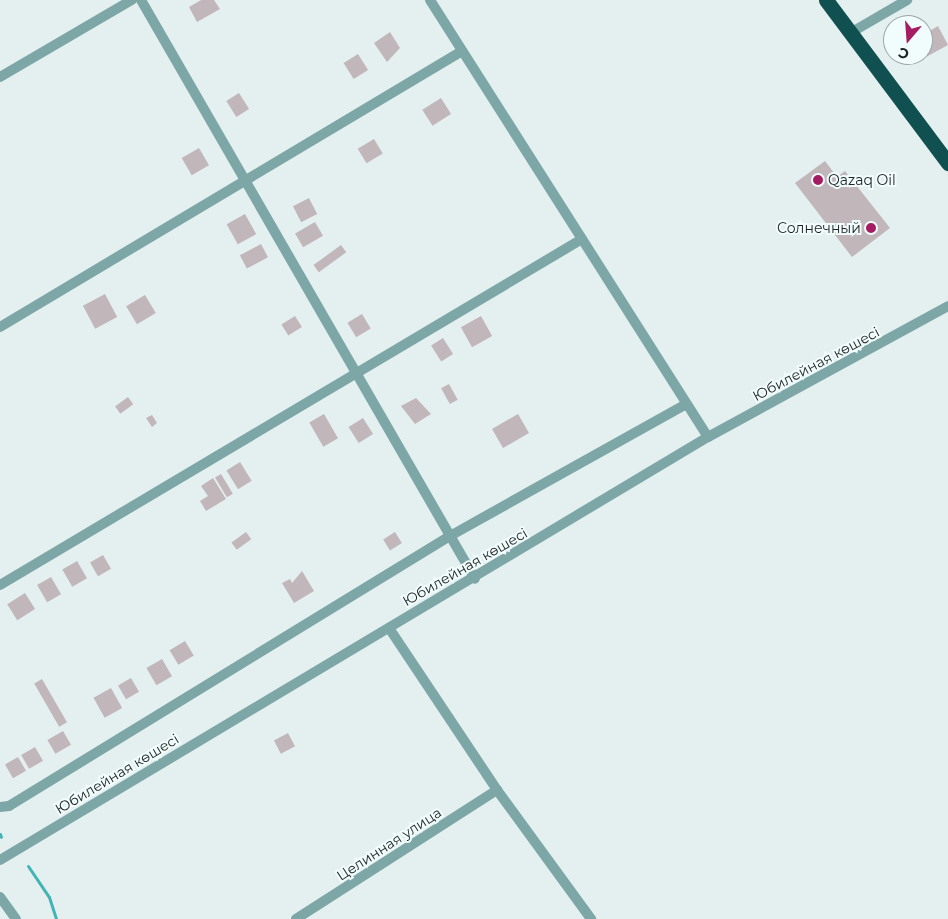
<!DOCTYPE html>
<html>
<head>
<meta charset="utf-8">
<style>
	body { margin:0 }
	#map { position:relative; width:948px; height:919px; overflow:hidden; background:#e4efef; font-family:Montserrat,sans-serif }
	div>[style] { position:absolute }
	.stream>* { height:3px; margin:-1.5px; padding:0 1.5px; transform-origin:1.5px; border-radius:1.5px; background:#43b4b6 }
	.building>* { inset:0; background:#c1b7ba; transform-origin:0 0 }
	.minor>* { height:10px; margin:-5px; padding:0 5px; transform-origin:5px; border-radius:5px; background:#7da6a7 }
	.highway>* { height:15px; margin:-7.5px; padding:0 7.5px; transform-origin:7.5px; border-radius:7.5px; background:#115051 }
	.dots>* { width:14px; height:14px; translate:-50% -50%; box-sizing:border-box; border:2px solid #f1fcfc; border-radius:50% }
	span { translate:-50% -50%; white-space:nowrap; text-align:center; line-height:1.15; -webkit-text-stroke:4px #f1fcfc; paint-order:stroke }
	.poi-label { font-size:14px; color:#1e2222 }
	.left { translate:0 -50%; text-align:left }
	.right { translate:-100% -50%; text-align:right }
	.street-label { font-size:14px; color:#1e2222 }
	.north { position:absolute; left:883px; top:15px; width:50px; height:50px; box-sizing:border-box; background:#f1fcfc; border:1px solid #9da5a5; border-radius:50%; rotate:198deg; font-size:14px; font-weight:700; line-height:20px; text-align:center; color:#1e2222 }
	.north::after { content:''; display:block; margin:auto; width:18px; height:22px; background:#a51c62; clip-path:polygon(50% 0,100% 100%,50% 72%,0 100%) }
</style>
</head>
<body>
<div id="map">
	<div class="stream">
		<div style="left:0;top:834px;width:3px;rotate:72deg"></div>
		<div style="left:28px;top:866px;width:37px;rotate:56deg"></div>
		<div style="left:49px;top:897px;width:23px;rotate:72deg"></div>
	</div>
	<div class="building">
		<div style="clip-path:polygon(201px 0,214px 0,220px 9px,197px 22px,189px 7px)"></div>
		<div style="clip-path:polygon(938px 26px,948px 45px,926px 57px,923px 35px)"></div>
		<div style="clip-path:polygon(390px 32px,400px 48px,387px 62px,374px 43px)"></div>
		<div style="left:358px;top:54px;width:19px;height:17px;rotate:58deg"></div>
		<div style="left:239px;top:93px;width:19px;height:15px;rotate:58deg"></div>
		<div style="left:441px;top:98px;width:19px;height:22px;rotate:58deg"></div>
		<div style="left:374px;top:139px;width:17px;height:19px;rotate:59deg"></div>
		<div style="left:199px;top:148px;width:20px;height:20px;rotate:60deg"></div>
		<div style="clip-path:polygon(825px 161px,837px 177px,845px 171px,890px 228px,852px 257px,795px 183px)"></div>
		<div style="left:309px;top:198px;width:18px;height:18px;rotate:63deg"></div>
		<div style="left:245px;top:214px;width:23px;height:21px;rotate:61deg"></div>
		<div style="left:315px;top:222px;width:16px;height:23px;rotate:60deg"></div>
		<div style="left:261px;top:244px;width:15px;height:24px;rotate:62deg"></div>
		<div style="left:341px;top:245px;width:9px;height:34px;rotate:54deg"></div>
		<div style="left:105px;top:294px;width:26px;height:25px;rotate:62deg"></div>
		<div style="left:145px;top:295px;width:21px;height:22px;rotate:59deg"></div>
		<div style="left:362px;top:314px;width:17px;height:17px;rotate:59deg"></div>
		<div style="left:295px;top:316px;width:13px;height:16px;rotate:58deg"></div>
		<div style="left:481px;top:316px;width:23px;height:23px;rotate:61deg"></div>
		<div style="left:443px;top:338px;width:19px;height:14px;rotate:58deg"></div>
		<div style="left:449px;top:384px;width:18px;height:9px;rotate:61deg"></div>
		<div style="left:128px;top:397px;width:9px;height:16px;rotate:54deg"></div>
		<div style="clip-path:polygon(416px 398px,431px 414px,415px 424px,401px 406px)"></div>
		<div style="left:324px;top:414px;width:28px;height:17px;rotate:60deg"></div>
		<div style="left:518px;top:414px;width:22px;height:30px;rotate:60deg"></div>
		<div style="clip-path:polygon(152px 415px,157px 423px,152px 427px,146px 418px)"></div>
		<div style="left:363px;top:418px;width:19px;height:17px;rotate:58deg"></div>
		<div style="left:240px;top:462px;width:22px;height:16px;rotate:58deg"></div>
		<div style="left:221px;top:474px;width:23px;height:7px;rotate:59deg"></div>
		<div style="clip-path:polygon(213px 478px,226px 499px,206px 511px,200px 501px,208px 496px,201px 486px)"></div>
		<div style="left:246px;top:532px;width:9px;height:18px;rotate:54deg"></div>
		<div style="left:395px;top:532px;width:13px;height:14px;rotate:58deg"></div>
		<div style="left:103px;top:555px;width:16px;height:15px;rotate:60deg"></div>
		<div style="left:77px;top:561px;width:20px;height:17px;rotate:60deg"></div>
		<div style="clip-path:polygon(302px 571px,314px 591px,294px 603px,282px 583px,290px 579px,292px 583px)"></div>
		<div style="left:51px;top:577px;width:20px;height:16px;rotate:60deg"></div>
		<div style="left:25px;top:593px;width:19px;height:21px;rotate:58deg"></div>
		<div style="left:185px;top:641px;width:17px;height:18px;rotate:59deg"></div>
		<div style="left:162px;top:659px;width:20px;height:18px;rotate:60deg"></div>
		<div style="left:131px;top:678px;width:16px;height:15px;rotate:60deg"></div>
		<div style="left:42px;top:679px;width:50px;height:9px;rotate:60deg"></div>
		<div style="left:111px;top:688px;width:23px;height:20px;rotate:61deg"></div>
		<div style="left:63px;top:731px;width:16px;height:18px;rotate:60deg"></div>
		<div style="left:288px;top:733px;width:15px;height:16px;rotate:62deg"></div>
		<div style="left:35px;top:747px;width:16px;height:16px;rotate:60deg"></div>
		<div style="left:18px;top:757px;width:16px;height:15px;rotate:60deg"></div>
	</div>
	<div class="minor">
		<div style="left:141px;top:0;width:668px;rotate:60.02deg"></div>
		<div style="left:430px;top:0;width:518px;rotate:57.54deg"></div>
		<div style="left:852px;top:32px;width:64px;rotate:-30.2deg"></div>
		<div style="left:0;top:77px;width:153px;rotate:-30.3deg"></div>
		<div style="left:0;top:327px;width:538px;rotate:-30.85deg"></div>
		<div style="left:0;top:585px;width:677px;rotate:-30.73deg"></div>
		<div style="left:389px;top:628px;width:195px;rotate:56.3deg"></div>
		<div style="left:497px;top:790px;width:160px;rotate:53.9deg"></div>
		<div style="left:0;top:807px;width:9px;rotate:-6deg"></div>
		<div style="left:9px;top:806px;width:517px;rotate:-31.48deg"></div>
		<div style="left:450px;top:536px;width:270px;rotate:-29.2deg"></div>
		<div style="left:0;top:860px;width:825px;rotate:-30.86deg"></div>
		<div style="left:708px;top:437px;width:273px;rotate:-28.6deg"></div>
		<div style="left:0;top:897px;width:27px;rotate:54deg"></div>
		<div style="left:296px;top:919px;width:239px;rotate:-32.7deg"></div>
	</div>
	<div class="highway">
		<div style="left:826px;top:0;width:204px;rotate:53.2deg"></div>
	</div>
	<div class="dots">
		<div style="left:818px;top:180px;background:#a51c62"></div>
		<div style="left:871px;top:228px;background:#a51c62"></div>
	</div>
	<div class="poi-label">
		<span class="left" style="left:828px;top:180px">Qazaq Oil</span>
		<span class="right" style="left:861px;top:228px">Солнечный</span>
	</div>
	<div class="street-label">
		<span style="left:816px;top:364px;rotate:-28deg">Юбилейная көшесі</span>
		<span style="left:465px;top:567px;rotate:-30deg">Юбилейная көшесі</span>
		<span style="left:117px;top:774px;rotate:-31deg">Юбилейная көшесі</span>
		<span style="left:389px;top:844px;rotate:-33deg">Целинная улица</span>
	</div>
	<div class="north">С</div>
</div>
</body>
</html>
